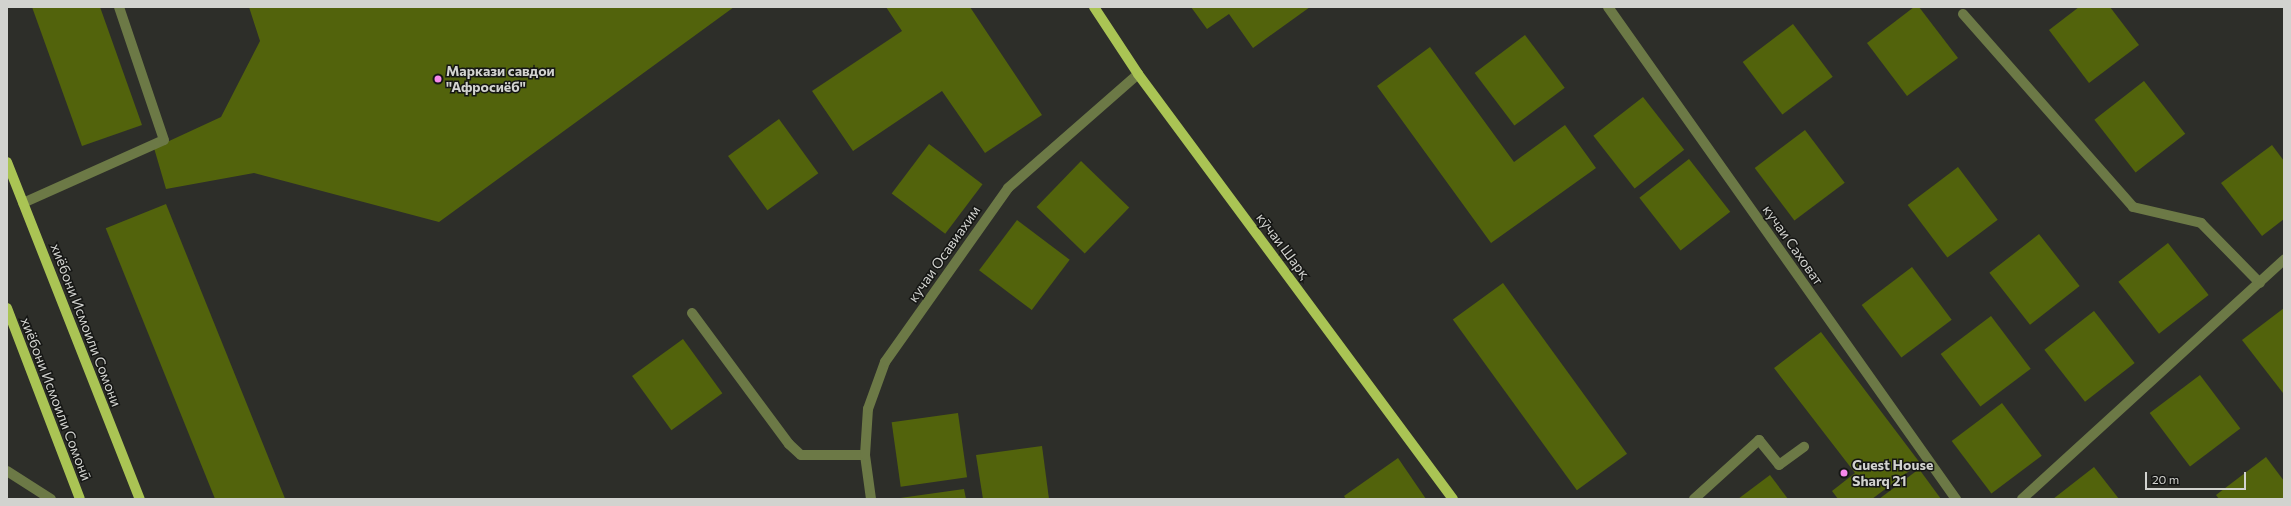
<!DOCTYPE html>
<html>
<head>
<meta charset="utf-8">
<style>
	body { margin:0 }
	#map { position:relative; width:2291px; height:506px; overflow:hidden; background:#2d2e29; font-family:Commissioner,sans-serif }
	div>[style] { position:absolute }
	.building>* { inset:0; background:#52630c; transform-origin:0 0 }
	.minor>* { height:10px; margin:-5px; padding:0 5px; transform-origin:5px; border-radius:5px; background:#6c7946 }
	.major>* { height:10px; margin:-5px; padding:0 5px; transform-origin:5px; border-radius:5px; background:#aac454 }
	.dots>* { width:11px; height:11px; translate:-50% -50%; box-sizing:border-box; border:2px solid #151614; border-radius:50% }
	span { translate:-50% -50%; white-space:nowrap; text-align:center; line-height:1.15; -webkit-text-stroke:3px #151614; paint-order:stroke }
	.poi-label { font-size:14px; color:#d2d3cf; font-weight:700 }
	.left { translate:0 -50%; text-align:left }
	.street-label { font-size:14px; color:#d2d3cf }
	.frame { position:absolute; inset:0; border:8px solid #d2d3cf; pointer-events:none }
	.scale { position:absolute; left:2145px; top:472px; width:101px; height:18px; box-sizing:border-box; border:2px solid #d2d3cf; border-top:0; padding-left:5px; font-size:12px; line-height:14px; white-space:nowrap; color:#d2d3cf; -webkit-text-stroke:3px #151614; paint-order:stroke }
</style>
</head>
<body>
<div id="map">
	<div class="building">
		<div style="clip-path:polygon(32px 7px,100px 7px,142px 125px,82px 146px)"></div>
		<div style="clip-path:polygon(249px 7px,734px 7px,439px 222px,254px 173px,166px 189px,154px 148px,221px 117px,260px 41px)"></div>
		<div style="clip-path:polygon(886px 7px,970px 7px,1042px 115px,985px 153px,942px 91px,853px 151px,812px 91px,902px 31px)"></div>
		<div style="clip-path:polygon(1191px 7px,1310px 7px,1253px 48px,1229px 14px,1207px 29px)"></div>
		<div style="clip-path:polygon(1914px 7px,1919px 7px,1958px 58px,1907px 96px,1867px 43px)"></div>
		<div style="clip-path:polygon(2079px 7px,2110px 7px,2139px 45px,2089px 83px,2049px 30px)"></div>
		<div style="left:1793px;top:24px;width:66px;height:63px;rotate:53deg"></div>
		<div style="left:1525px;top:35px;width:66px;height:63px;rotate:53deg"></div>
		<div style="clip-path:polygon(1430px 47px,1514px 162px,1565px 125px,1596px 168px,1491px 243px,1377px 86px)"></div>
		<div style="left:2144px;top:81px;width:67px;height:63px;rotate:52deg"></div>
		<div style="left:1643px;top:97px;width:67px;height:63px;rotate:52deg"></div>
		<div style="left:779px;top:119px;width:67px;height:63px;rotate:54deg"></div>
		<div style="left:1805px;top:130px;width:66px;height:63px;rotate:53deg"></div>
		<div style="left:929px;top:144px;width:67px;height:62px;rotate:37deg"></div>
		<div style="clip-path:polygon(2272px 145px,2284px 161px,2284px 219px,2262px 236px,2221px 183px)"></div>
		<div style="left:1689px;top:159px;width:67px;height:63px;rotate:52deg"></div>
		<div style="left:1081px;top:161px;width:67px;height:64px;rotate:44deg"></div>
		<div style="left:1958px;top:167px;width:66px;height:63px;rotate:53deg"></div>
		<div style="left:166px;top:204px;width:319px;height:65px;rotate:68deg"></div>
		<div style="left:1017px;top:220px;width:66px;height:63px;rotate:37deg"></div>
		<div style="left:2039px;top:234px;width:66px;height:63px;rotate:52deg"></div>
		<div style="left:2168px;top:243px;width:66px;height:63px;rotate:52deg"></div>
		<div style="left:1912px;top:267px;width:66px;height:63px;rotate:53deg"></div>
		<div style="left:1503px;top:283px;width:211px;height:62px;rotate:54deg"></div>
		<div style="clip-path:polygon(2284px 308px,2284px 392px,2283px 393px,2242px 340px)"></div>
		<div style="left:2094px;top:311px;width:66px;height:63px;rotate:52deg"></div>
		<div style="left:1991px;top:316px;width:66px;height:63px;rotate:53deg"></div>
		<div style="clip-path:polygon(1821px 332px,1920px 463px,1872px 499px,1838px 499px,1832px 491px,1855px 473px,1774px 368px)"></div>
		<div style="left:683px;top:339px;width:67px;height:63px;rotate:54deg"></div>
		<div style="left:2200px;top:375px;width:67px;height:63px;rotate:53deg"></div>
		<div style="left:2002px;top:403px;width:66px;height:63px;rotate:53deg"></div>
		<div style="left:958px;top:413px;width:65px;height:67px;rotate:82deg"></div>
		<div style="clip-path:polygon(1042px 446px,1049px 499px,983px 499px,976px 455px)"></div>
		<div style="clip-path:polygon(2266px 457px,2284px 481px,2284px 499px,2219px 499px,2216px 495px)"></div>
		<div style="clip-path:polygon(1398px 458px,1426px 499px,1346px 499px,1344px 496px)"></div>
		<div style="clip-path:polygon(2094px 467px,2119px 499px,2053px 499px)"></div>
		<div style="clip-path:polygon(1919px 469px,1941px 499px,1879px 499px)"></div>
		<div style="clip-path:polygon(1770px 475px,1788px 499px,1738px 499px)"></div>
		<div style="clip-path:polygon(964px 489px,966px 499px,900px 499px,900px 498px)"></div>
	</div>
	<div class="minor">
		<div style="left:1608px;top:7px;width:603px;rotate:54.73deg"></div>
		<div style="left:1963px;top:14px;width:257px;rotate:48.6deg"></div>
		<div style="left:2133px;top:207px;width:70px;rotate:13.2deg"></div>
		<div style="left:2201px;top:223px;width:84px;rotate:45.5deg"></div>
		<div style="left:23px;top:203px;width:154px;rotate:-24.1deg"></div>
		<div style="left:164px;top:140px;width:140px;rotate:-108.7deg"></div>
		<div style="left:692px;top:313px;width:163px;rotate:53.5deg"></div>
		<div style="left:789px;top:444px;width:16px;rotate:43deg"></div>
		<div style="left:801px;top:455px;width:64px"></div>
		<div style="left:7px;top:471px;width:52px;rotate:32.5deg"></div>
		<div style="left:871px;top:499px;width:44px;rotate:-97.8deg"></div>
		<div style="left:865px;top:455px;width:46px;rotate:-86.3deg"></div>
		<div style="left:868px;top:409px;width:50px;rotate:-70.1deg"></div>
		<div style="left:885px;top:362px;width:213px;rotate:-54.7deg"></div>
		<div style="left:1008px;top:188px;width:173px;rotate:-41.2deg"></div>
		<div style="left:1694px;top:499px;width:88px;rotate:-42.2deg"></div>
		<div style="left:1759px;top:440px;width:32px;rotate:51deg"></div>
		<div style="left:1779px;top:465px;width:31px;rotate:-36deg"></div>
		<div style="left:2022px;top:499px;width:355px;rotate:-42.4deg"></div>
	</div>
	<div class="major">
		<div style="left:1094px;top:7px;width:80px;rotate:56.7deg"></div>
		<div style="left:1138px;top:74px;width:529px;rotate:53.46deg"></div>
		<div style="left:7px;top:162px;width:362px;rotate:68.5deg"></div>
		<div style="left:7px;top:308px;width:204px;rotate:69.1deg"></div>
	</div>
	<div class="dots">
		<div style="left:438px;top:79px;background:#f788ec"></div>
		<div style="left:1844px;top:473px;background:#f788ec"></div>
	</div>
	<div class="poi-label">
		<span class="left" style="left:446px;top:79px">Маркази савдои<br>"Афросиёб"</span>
		<span class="left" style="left:1852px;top:473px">Guest House<br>Sharq 21</span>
	</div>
	<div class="street-label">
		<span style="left:1793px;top:245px;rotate:55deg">кучаи Саховат</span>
		<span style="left:1283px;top:246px;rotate:53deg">кӯчаи Шарқ</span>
		<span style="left:944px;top:254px;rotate:-55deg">кучаи Осавиахим</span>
		<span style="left:86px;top:325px;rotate:69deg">хиёбони Исмоили Сомони</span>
		<span style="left:56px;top:399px;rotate:69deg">хиёбони Исмоили Сомонӣ</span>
	</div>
	<div class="frame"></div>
	<div class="scale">20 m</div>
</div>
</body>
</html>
